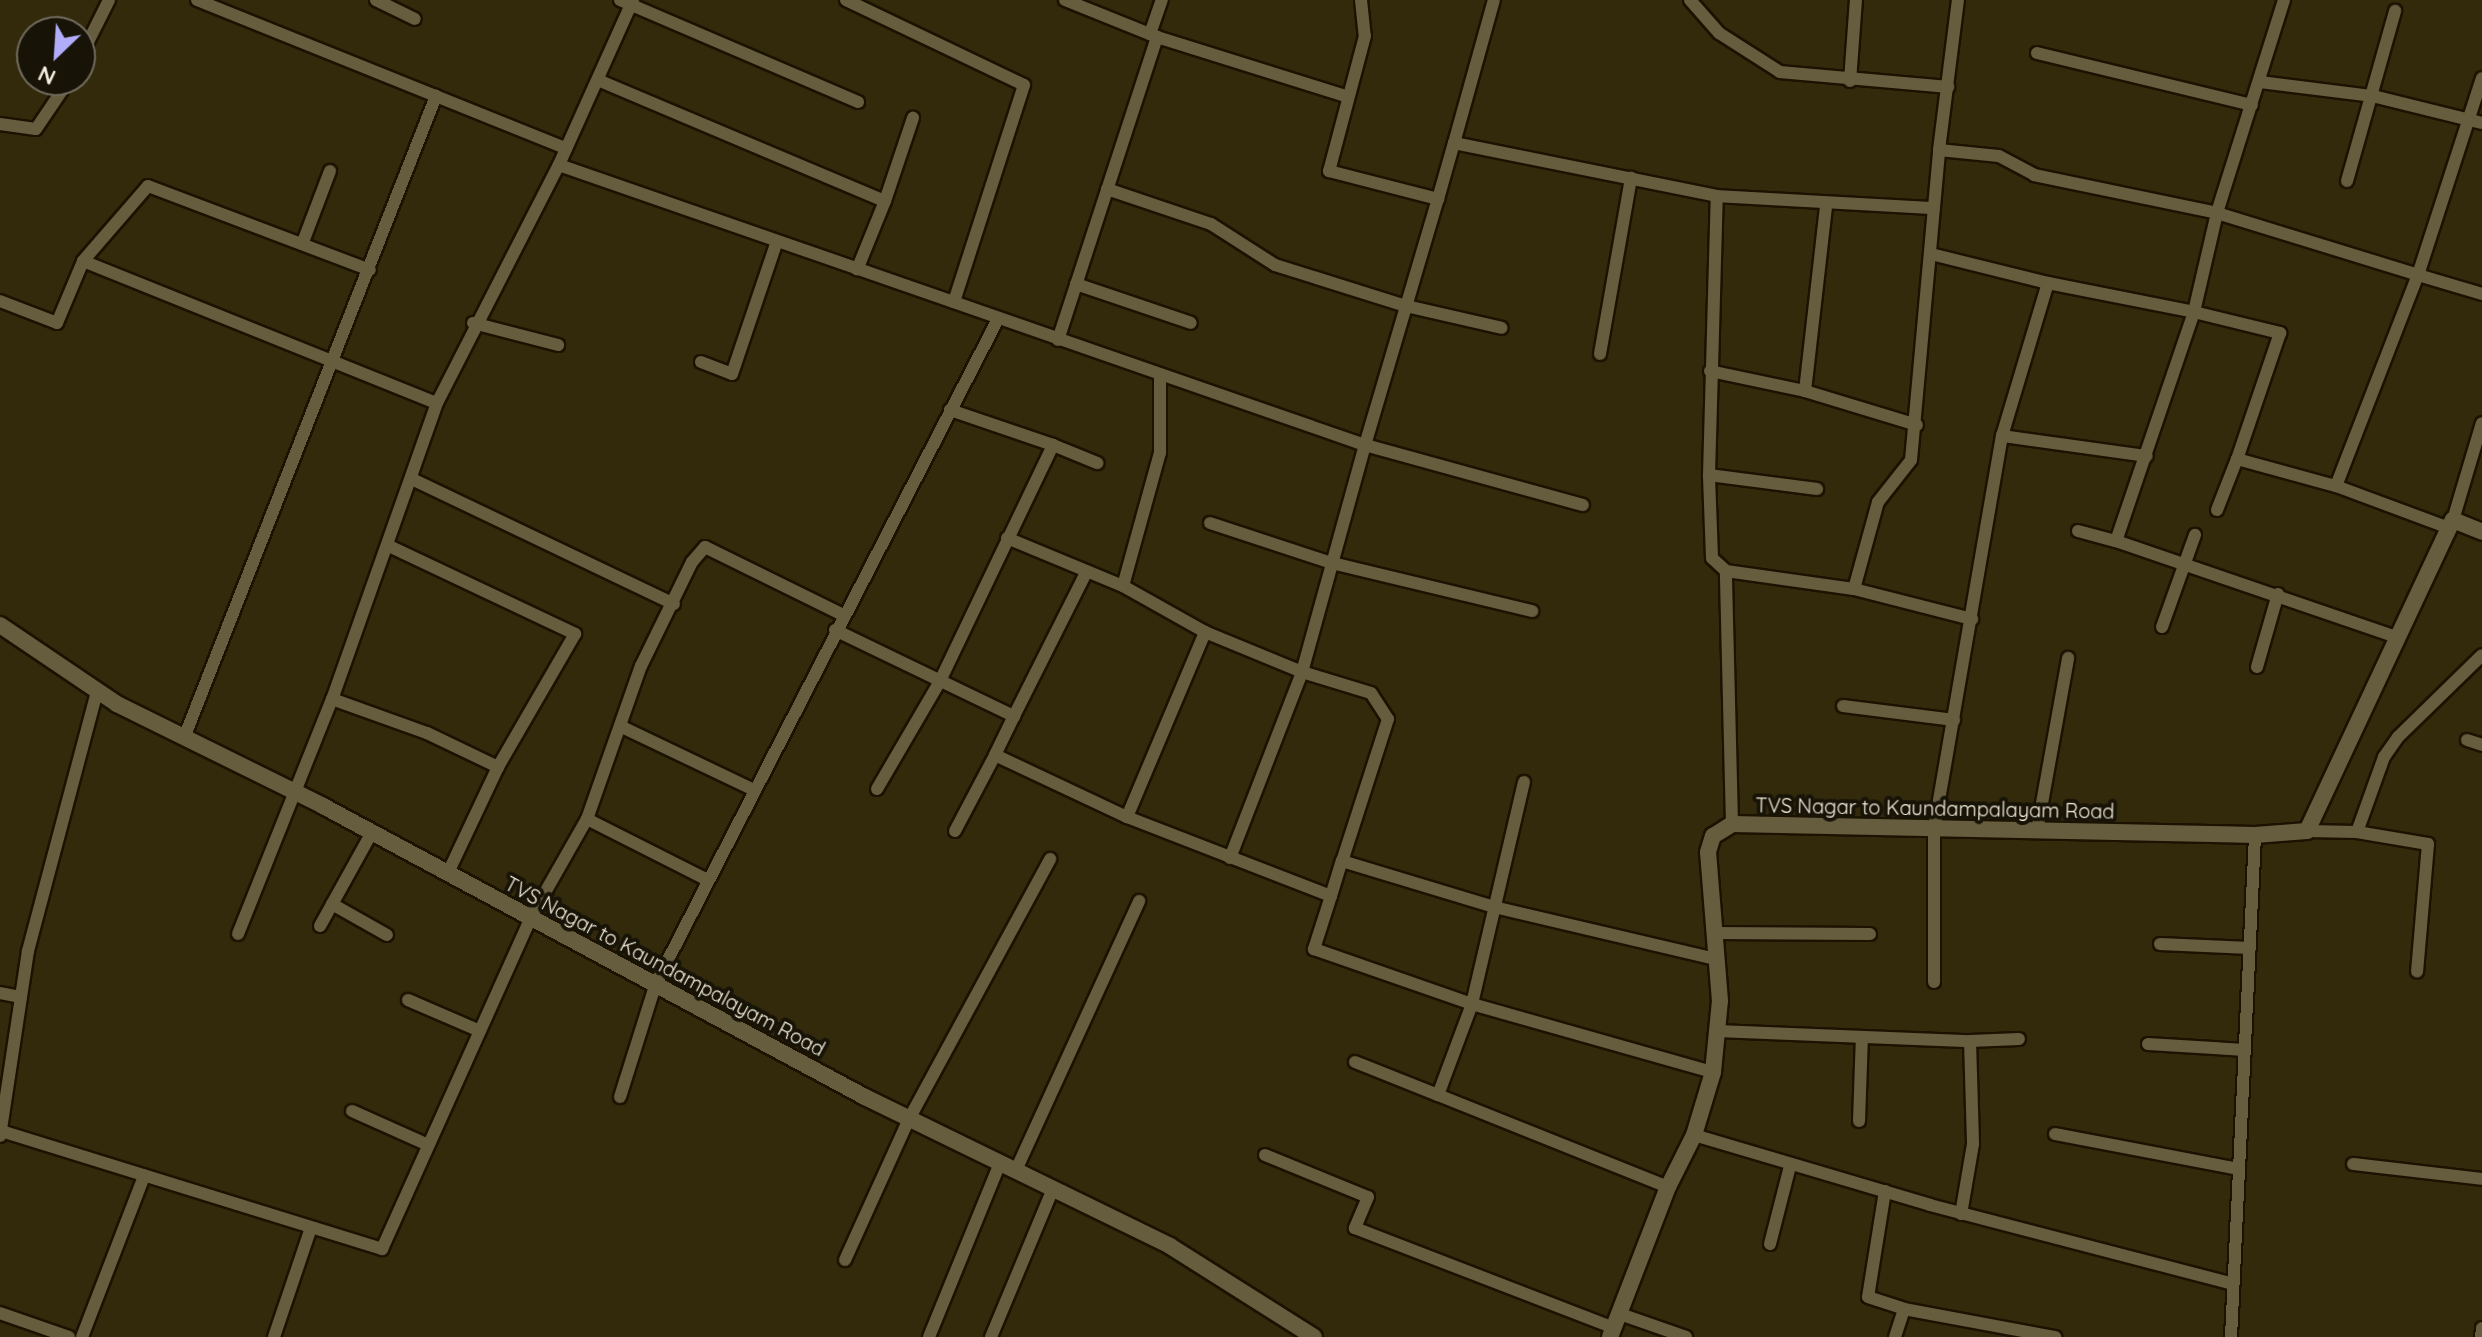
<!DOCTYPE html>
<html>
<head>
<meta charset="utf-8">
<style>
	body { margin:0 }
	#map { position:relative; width:2482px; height:1337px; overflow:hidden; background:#332a0c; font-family:Quicksand,sans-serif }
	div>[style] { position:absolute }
	.roads { filter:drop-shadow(2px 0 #1b1200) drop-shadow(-2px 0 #1b1200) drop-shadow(0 2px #1b1200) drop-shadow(0 -2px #1b1200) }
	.minor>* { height:12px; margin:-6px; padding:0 6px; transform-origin:6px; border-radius:6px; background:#665d3e }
	.tertiary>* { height:16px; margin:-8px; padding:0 8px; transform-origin:8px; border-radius:8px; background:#665d3e }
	span { translate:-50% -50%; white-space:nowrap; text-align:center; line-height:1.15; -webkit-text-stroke:8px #171307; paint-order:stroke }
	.street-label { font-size:20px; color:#f2eddc }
	.north { position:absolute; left:16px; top:16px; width:80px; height:80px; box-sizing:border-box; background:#171307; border:2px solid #6f6a5c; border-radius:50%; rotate:205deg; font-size:22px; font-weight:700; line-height:32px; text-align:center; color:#f2eddc }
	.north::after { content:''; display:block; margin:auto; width:28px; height:36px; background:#b2adf9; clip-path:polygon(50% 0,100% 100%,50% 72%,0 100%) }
</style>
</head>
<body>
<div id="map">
	<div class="roads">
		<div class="minor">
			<div style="left:197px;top:0;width:398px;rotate:21.9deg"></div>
			<div style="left:376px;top:0;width:43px;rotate:26deg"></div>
			<div style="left:620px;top:0;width:259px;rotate:23.2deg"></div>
			<div style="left:633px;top:0;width:181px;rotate:114.2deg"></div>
			<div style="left:559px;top:165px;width:853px;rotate:19.16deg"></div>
			<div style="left:1365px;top:445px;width:257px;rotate:-73.5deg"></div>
			<div style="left:846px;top:0;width:197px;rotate:25.5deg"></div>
			<div style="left:1024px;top:85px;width:228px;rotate:107.9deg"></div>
			<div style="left:1065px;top:0;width:99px;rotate:21.9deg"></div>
			<div style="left:1157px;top:37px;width:200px;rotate:17.4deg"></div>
			<div style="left:1361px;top:0;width:36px;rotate:84deg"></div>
			<div style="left:1365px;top:36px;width:140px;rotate:104.9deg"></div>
			<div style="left:1329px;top:171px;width:113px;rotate:14.4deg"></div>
			<div style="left:1438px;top:199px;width:58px;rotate:-74.1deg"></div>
			<div style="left:1454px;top:143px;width:268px;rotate:11.4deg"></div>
			<div style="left:1690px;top:0;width:44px;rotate:48.7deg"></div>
			<div style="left:1719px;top:33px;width:72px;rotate:32.6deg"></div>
			<div style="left:1780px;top:72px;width:169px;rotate:5.1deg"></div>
			<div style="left:2284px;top:0;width:223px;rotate:107.5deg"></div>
			<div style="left:2217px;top:213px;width:102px;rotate:103.1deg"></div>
			<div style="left:2194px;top:312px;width:242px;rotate:108.8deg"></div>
			<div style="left:2116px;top:541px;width:299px;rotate:18.9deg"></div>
			<div style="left:1150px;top:34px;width:36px;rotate:-71deg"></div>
			<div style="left:2037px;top:53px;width:221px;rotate:13.6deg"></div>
			<div style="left:80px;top:58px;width:65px;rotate:-63.4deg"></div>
			<div style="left:598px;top:80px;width:311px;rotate:22.9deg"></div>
			<div style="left:885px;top:201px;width:74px;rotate:112.1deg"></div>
			<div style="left:1850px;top:81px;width:81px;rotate:-85.8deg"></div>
			<div style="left:2260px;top:82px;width:114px;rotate:7.1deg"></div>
			<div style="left:2373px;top:96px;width:112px;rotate:13.9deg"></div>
			<div style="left:0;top:124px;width:36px;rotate:8deg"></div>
			<div style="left:36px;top:129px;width:59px;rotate:-56deg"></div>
			<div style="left:1454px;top:143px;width:148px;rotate:-74.4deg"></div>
			<div style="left:1939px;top:150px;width:60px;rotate:5.7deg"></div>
			<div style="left:1999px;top:156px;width:40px;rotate:28deg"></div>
			<div style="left:2034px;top:175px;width:187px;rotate:11.7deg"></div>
			<div style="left:2217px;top:213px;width:210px;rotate:17.1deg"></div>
			<div style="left:2418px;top:275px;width:207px;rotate:-72deg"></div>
			<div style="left:2347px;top:181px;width:177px;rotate:-74.2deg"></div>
			<div style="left:1107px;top:189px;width:110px;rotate:18.6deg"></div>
			<div style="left:1211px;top:224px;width:76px;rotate:32.6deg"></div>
			<div style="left:1275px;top:265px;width:137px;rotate:17.4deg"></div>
			<div style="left:1406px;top:306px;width:98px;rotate:12.9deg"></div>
			<div style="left:885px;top:201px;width:88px;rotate:-71.4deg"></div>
			<div style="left:303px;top:242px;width:76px;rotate:-69.2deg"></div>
			<div style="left:1931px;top:254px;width:121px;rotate:13.9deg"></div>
			<div style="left:83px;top:261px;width:99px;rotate:-49.1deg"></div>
			<div style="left:148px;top:186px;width:237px;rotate:20.7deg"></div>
			<div style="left:1076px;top:284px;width:121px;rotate:18.7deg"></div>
			<div style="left:0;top:301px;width:61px;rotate:21.1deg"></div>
			<div style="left:57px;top:323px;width:67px;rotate:-67.2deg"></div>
			<div style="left:83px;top:261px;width:381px;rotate:21.9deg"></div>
			<div style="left:437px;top:403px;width:314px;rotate:109.5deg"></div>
			<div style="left:332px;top:699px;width:253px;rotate:111.8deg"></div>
			<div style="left:473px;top:323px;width:88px;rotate:14.5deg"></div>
			<div style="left:1058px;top:340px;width:319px;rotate:-71.9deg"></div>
			<div style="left:1600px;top:354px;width:179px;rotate:-80deg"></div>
			<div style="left:701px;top:362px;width:33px;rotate:21deg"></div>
			<div style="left:732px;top:374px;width:140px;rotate:-71.3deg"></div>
			<div style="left:1710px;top:371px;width:97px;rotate:11.9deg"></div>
			<div style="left:1805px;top:391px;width:117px;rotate:16.9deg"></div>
			<div style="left:1805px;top:391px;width:186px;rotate:-83.5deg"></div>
			<div style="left:437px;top:403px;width:267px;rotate:-62.9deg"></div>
			<div style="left:2002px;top:436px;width:160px;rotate:-73.3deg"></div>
			<div style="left:2048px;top:283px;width:149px;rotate:11.2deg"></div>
			<div style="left:2194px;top:312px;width:89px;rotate:13.7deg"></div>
			<div style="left:2280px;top:333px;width:133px;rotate:108.8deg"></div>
			<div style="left:2237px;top:459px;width:103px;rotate:15.3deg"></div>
			<div style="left:2336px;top:486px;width:121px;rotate:20.4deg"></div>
			<div style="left:1053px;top:445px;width:48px;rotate:22.2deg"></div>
			<div style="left:1709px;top:475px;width:109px;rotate:7.4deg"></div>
			<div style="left:414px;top:480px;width:288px;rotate:25.5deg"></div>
			<div style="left:2336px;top:486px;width:226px;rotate:-68.8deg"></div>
			<div style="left:2418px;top:275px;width:67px;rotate:16.5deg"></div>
			<div style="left:2217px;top:510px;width:55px;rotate:-68.6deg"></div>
			<div style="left:2453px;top:520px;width:101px;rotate:-73.4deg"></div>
			<div style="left:1210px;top:523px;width:128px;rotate:18.2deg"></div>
			<div style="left:1332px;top:563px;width:206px;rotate:13.5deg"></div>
			<div style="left:2078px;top:531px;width:39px;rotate:15deg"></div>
			<div style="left:1007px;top:538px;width:126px;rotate:22.5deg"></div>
			<div style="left:1123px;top:586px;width:94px;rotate:29.3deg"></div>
			<div style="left:389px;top:546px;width:206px;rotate:25.3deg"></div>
			<div style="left:575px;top:634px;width:154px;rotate:120.1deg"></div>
			<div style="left:498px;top:767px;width:117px;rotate:115.3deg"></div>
			<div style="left:1726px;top:571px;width:129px;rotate:8deg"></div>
			<div style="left:1854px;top:589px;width:90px;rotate:-74.6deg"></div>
			<div style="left:1878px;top:502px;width:53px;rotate:-51.8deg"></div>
			<div style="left:1911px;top:460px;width:311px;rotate:-84.8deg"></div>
			<div style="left:1939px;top:150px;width:151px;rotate:-82.8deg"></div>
			<div style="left:1123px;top:586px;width:138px;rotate:-74.5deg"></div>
			<div style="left:1160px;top:453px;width:78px;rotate:-90deg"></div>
			<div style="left:1854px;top:589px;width:122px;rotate:14.3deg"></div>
			<div style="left:2162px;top:627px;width:98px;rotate:-70.3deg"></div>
			<div style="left:835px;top:630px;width:199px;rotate:25.7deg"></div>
			<div style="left:1014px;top:716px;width:43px;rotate:116deg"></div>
			<div style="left:995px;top:755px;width:146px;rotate:25.2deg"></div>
			<div style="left:1127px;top:817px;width:219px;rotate:21.2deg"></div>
			<div style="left:1331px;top:896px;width:37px;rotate:-73deg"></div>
			<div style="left:1342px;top:861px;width:159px;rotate:16.8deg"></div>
			<div style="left:1494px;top:907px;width:228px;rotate:13.2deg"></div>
			<div style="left:2257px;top:667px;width:76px;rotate:-74deg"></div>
			<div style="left:332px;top:699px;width:101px;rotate:19.7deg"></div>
			<div style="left:427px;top:733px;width:79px;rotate:25.6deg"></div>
			<div style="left:1843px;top:706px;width:112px;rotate:7.2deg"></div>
			<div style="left:1014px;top:716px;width:162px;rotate:-63.3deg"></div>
			<div style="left:622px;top:727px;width:146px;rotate:25.5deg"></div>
			<div style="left:184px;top:738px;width:690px;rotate:-68.57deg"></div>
			<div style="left:2467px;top:740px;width:16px;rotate:18deg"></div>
			<div style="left:1524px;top:782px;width:228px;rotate:103.2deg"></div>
			<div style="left:1472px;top:1004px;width:97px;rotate:110.5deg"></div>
			<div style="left:1438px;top:1095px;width:248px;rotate:21.8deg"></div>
			<div style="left:877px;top:789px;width:125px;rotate:-59.7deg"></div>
			<div style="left:940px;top:681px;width:262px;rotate:-64.4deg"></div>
			<div style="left:1053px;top:445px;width:109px;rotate:-161.2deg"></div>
			<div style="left:1127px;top:817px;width:201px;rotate:-67.1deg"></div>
			<div style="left:1205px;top:632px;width:105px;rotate:22.4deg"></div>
			<div style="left:1302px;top:672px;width:236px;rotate:-74.5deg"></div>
			<div style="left:1365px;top:445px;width:226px;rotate:15.4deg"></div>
			<div style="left:587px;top:819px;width:136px;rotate:26.8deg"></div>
			<div style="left:1732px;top:824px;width:253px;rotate:-91.4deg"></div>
			<div style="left:1726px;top:571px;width:19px;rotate:-137deg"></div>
			<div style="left:1712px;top:558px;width:83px;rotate:-92.1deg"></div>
			<div style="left:1709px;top:475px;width:279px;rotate:-88.4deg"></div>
			<div style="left:1717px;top:196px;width:217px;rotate:3.2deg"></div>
			<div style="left:955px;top:831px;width:86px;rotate:-62.2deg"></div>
			<div style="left:2037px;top:831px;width:176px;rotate:-79.8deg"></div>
			<div style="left:2307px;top:831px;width:50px;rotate:1.1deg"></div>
			<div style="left:2357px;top:832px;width:72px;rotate:9.6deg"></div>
			<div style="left:2428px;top:844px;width:128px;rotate:94.9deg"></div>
			<div style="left:2357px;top:832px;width:80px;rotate:-70.2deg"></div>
			<div style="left:2384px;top:757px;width:24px;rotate:-55deg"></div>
			<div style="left:2398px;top:737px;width:117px;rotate:-44.3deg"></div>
			<div style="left:1230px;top:858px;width:199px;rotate:-68.8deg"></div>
			<div style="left:1302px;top:672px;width:72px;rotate:16.9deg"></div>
			<div style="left:1371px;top:693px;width:31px;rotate:57deg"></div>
			<div style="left:1388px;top:719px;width:149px;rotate:107.9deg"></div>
			<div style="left:1331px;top:896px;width:56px;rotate:107.8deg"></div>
			<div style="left:1314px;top:949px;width:167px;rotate:19.2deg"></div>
			<div style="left:1472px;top:1004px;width:250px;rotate:15.8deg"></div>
			<div style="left:332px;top:904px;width:63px;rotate:29.4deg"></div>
			<div style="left:320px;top:926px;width:107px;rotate:-61deg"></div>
			<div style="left:1714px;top:933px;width:156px;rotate:0.4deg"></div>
			<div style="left:2160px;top:944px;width:90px;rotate:2.5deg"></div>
			<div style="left:1934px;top:982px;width:153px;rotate:-90deg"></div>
			<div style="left:1934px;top:829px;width:399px;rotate:-80.2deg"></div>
			<div style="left:2002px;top:436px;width:146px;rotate:7.9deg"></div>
			<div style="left:0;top:993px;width:21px;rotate:11deg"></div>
			<div style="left:408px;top:1000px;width:78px;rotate:23.3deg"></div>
			<div style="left:1717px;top:1031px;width:253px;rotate:2.3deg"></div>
			<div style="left:1970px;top:1041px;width:103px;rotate:88.3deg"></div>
			<div style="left:1973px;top:1144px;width:71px;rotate:99.7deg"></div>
			<div style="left:1970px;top:1041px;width:49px;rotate:-2.3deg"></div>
			<div style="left:2148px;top:1044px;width:97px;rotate:3.5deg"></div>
			<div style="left:1355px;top:1062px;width:89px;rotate:21.7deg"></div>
			<div style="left:620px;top:1097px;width:120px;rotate:-72.5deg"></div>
			<div style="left:656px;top:983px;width:747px;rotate:-62.75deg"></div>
			<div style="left:352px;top:1111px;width:83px;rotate:24.1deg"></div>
			<div style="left:1859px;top:1121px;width:84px;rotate:-88deg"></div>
			<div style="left:1px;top:1131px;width:399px;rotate:17.2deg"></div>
			<div style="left:382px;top:1249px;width:364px;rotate:-65.8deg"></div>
			<div style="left:531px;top:917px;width:113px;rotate:-60.3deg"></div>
			<div style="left:587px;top:819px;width:162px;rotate:-70.6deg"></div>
			<div style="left:641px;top:666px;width:116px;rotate:-63.9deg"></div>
			<div style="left:692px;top:562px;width:20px;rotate:-49deg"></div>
			<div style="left:705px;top:547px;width:154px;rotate:26.2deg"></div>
			<div style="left:2055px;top:1134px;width:187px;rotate:10.8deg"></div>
			<div style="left:1694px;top:1135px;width:246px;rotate:16.5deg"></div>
			<div style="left:1930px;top:1205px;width:313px;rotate:14.6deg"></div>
			<div style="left:0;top:1136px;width:187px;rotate:-81.4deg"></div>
			<div style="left:28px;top:951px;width:269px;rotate:-75.1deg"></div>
			<div style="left:1265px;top:1155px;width:111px;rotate:22.2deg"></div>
			<div style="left:1368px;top:1197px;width:34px;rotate:113deg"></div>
			<div style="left:1355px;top:1228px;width:278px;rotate:21.1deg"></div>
			<div style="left:2353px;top:1164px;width:130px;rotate:6.6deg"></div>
			<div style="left:1016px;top:1170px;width:296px;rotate:-65.4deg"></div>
			<div style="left:1885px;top:1191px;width:107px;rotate:99.1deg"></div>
			<div style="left:1868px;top:1297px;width:38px;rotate:18deg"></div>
			<div style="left:1904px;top:1309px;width:154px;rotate:10.5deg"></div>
			<div style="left:1770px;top:1244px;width:81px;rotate:-75.6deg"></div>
			<div style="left:845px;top:1260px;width:155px;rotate:-65.6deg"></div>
			<div style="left:909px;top:1119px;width:296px;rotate:-61.5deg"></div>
			<div style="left:0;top:1313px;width:73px;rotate:19.2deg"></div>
			<div style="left:1620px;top:1314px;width:70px;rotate:19.2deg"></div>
			<div style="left:82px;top:1337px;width:173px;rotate:-68.9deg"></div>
			<div style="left:274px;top:1337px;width:115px;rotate:-71.3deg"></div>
			<div style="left:929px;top:1337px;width:188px;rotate:-67.8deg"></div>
			<div style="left:991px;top:1337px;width:160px;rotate:-67.3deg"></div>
			<div style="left:1895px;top:1337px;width:29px;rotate:-72deg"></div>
			<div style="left:2231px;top:1337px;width:503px;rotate:-87.26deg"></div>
			<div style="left:2481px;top:1337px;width:9px;rotate:-84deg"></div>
		</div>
		<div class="tertiary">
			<div style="left:0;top:625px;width:141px;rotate:34deg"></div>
			<div style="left:117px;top:704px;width:230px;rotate:26.3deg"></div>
			<div style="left:323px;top:806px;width:615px;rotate:28.23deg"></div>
			<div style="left:865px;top:1097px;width:339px;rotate:26deg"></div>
			<div style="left:1170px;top:1246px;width:170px;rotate:32.3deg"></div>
			<div style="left:1610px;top:1337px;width:161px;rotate:-68.9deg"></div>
			<div style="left:1668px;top:1187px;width:58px;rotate:-63.4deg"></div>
			<div style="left:1694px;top:1135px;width:66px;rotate:-73.2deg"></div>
			<div style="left:1713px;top:1072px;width:71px;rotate:-84.4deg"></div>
			<div style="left:1720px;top:1001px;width:149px;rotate:-94.6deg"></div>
			<div style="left:1708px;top:852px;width:17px;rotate:-73deg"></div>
			<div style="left:1713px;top:836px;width:22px;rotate:-32deg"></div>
			<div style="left:1732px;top:824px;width:523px;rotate:1.2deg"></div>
			<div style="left:2255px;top:835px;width:52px;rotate:-4.4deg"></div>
			<div style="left:2307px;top:831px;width:344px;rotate:-64.9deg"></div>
			<div style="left:2453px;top:520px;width:31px;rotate:22deg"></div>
		</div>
	</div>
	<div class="street-label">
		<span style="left:1935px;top:808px;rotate:1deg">TVS Nagar to Kaundampalayam Road</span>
		<span style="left:665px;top:966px;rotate:28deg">TVS Nagar to Kaundampalayam Road</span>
	</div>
	<div class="north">N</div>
</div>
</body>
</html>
